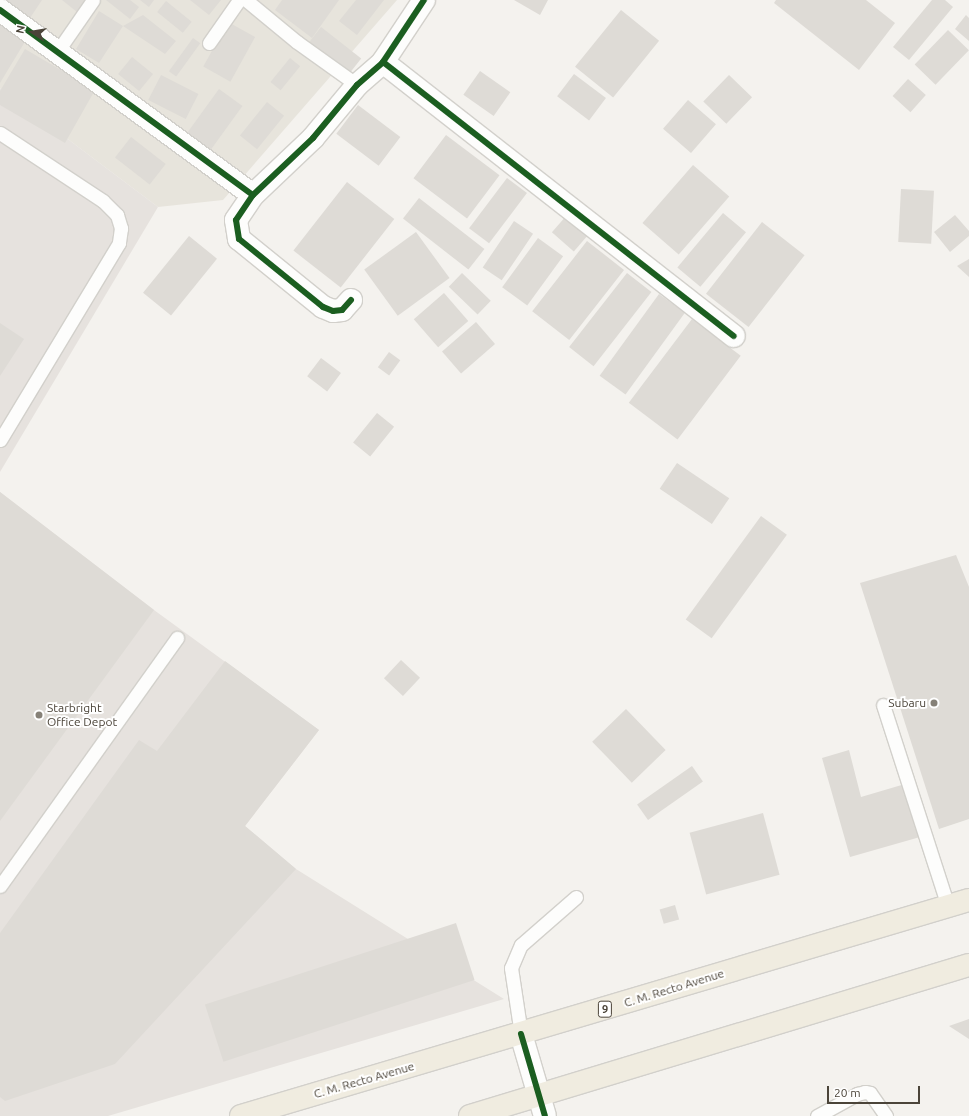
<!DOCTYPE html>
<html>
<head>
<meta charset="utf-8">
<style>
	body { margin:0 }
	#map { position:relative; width:969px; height:1116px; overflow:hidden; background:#f4f2ee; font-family:Ubuntu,sans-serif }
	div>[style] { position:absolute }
	.residential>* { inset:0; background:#e7e4dc }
	.industrial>* { inset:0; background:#e6e2de }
	.building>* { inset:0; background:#dedbd6; transform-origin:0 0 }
	.roads { filter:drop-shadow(1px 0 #d2d0cb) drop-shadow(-1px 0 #d2d0cb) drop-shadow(0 1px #d2d0cb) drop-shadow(0 -1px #d2d0cb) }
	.service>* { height:13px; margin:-6.5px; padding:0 6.5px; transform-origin:6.5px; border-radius:6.5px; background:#fdfdfc }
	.minor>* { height:22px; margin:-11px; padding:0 11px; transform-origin:11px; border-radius:11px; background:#fdfdfc }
	.trunk>* { height:22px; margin:-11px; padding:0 11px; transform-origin:11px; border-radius:11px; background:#f0ece0 }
	.cycleway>* { height:6px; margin:-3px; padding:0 3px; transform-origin:3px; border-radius:3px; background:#1b5e20 }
	.dots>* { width:11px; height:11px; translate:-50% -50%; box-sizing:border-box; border:2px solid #fff; border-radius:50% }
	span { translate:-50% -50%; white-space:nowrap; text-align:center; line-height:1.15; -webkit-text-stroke:4px #fff; paint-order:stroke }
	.shield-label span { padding:1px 3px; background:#fff; border:1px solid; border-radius:3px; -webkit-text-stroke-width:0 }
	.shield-label { font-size:11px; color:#4b4439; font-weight:700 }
	.poi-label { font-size:12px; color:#4b4439 }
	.right { translate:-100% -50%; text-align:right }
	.left { translate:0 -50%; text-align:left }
	.street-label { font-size:12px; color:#4b4439 }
	.north { position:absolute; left:12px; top:12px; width:40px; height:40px; -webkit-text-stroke:3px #fff; paint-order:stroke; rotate:282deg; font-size:11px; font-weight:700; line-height:16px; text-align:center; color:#4b4439 }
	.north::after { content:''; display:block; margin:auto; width:14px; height:18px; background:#4b4439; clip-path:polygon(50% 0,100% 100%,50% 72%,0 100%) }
	.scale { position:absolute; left:827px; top:1086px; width:93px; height:18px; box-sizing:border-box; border:2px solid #4b4439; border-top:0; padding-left:5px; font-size:12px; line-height:14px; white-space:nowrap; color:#4b4439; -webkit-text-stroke:3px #fff; paint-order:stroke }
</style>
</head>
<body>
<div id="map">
	<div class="residential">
		<div style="clip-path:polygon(0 0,397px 0,223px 200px,158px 207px,0 88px)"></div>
	</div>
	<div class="industrial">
		<div style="clip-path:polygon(0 88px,158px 207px,0 472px)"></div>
		<div style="clip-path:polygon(0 492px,154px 610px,319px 730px,245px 826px,296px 869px,504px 999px,108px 1116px,0 1116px)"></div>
	</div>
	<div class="building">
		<div style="clip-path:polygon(3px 0,42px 0,30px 18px)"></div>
		<div style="clip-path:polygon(62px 0,87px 0,77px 12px)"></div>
		<div style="clip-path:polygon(106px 0,130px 0,139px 7px,130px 19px)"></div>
		<div style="clip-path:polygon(140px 0,154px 0,149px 7px)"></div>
		<div style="clip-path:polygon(190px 0,221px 0,209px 15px)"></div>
		<div style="clip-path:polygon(282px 0,339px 0,312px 38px,275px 10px)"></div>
		<div style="clip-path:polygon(356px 0,384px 0,357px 35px,339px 21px)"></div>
		<div style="clip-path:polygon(514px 0,548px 0,540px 15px)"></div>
		<div style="clip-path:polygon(776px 0,866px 0,895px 23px,859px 70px,774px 3px)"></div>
		<div style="clip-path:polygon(932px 0,945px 0,953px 7px,909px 60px,893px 47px)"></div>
		<div style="left:166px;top:1px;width:33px;height:14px;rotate:39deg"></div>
		<div style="left:621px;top:10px;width:49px;height:73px;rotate:39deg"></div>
		<div style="clip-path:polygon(99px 11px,123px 26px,143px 15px,176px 41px,165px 54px,123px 26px,99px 63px,76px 49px)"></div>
		<div style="clip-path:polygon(966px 15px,969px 18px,969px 41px,955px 29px)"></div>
		<div style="left:228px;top:22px;width:31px;height:51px;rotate:29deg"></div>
		<div style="clip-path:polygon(0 24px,26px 40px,0 83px)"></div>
		<div style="left:321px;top:27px;width:51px;height:24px;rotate:38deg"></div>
		<div style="left:948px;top:30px;width:29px;height:48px;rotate:44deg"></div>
		<div style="left:193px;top:38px;width:9px;height:41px;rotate:36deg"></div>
		<div style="clip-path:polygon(25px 49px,95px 90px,65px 143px,0 105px,0 91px)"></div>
		<div style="left:132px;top:57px;width:27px;height:22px;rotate:39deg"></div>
		<div style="left:290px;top:58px;width:13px;height:31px;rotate:39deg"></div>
		<div style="left:480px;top:71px;width:37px;height:29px;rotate:35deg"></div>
		<div style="left:574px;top:74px;width:40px;height:28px;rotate:37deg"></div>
		<div style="left:161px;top:75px;width:42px;height:28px;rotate:27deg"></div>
		<div style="left:729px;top:75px;width:32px;height:37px;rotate:44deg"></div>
		<div style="left:908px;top:79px;width:24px;height:23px;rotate:42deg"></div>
		<div style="left:219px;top:89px;width:29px;height:58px;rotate:36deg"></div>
		<div style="left:688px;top:100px;width:37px;height:38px;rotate:41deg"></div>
		<div style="left:267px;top:102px;width:22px;height:43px;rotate:39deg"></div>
		<div style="left:358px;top:105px;width:53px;height:36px;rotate:37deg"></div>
		<div style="left:446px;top:135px;width:67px;height:54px;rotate:37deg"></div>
		<div style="left:131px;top:137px;width:44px;height:26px;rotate:38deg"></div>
		<div style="left:693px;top:165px;width:48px;height:77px;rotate:41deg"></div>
		<div style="left:507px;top:178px;width:25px;height:63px;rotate:37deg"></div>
		<div style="left:347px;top:182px;width:60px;height:87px;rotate:38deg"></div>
		<div style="left:901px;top:189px;width:33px;height:53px;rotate:3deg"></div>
		<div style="left:419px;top:198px;width:83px;height:26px;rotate:38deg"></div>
		<div style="left:723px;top:213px;width:30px;height:71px;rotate:40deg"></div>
		<div style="left:567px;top:215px;width:29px;height:23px;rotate:41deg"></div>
		<div style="clip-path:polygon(955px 215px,969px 231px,969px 236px,950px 252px,934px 232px)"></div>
		<div style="left:514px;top:221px;width:23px;height:56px;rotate:34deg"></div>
		<div style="left:762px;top:222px;width:54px;height:91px;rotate:38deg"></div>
		<div style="left:416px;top:232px;width:57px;height:64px;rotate:54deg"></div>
		<div style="left:189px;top:236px;width:36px;height:73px;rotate:39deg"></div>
		<div style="left:538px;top:238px;width:31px;height:61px;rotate:36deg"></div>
		<div style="left:587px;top:241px;width:47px;height:89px;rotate:38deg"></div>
		<div style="clip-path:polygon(969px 259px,969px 277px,957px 266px)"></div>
		<div style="left:462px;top:273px;width:40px;height:19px;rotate:44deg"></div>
		<div style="left:627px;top:273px;width:31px;height:94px;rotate:38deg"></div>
		<div style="left:444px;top:293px;width:37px;height:40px;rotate:49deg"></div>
		<div style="left:659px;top:294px;width:32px;height:101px;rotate:36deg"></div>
		<div style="left:692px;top:319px;width:61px;height:105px;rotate:37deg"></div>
		<div style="left:476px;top:322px;width:29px;height:45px;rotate:49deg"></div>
		<div style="clip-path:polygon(0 323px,24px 339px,0 376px)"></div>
		<div style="left:389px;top:352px;width:14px;height:19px;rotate:36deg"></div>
		<div style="left:321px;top:358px;width:25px;height:23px;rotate:37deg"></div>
		<div style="left:377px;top:413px;width:22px;height:38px;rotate:39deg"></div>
		<div style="left:677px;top:463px;width:63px;height:31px;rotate:34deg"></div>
		<div style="clip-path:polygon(0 492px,154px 610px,0 821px)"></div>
		<div style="left:761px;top:516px;width:32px;height:128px;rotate:36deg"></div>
		<div style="clip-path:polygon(956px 555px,969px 587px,969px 819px,939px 829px,860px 583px)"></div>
		<div style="left:401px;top:660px;width:26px;height:25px;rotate:43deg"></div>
		<div style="clip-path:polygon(225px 661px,319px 730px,245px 826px,296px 869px,115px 1064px,5px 1101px,0 1097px,0 933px,139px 740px,157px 751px)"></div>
		<div style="left:626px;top:709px;width:57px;height:47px;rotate:46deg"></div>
		<div style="clip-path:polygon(849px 750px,861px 797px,905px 784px,920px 837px,850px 857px,822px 758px)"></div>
		<div style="left:692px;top:766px;width:19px;height:67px;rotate:55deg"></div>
		<div style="left:763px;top:813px;width:64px;height:76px;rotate:75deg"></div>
		<div style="left:675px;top:905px;width:15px;height:16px;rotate:74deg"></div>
		<div style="left:456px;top:923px;width:60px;height:264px;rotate:72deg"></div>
		<div style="clip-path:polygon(969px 1019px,969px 1039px,949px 1026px)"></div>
	</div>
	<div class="roads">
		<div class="service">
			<div style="left:246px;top:0;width:66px;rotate:39.5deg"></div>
			<div style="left:297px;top:42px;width:74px;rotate:35.6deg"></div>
			<div style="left:209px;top:43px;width:52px;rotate:-55.1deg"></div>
			<div style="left:57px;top:52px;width:63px;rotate:-55.3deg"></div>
			<div style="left:0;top:133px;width:123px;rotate:33.4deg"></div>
			<div style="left:103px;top:201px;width:20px;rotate:45deg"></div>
			<div style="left:117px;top:215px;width:14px;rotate:73deg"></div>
			<div style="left:121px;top:228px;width:15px;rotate:98deg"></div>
			<div style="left:119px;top:243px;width:230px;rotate:121.1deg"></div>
			<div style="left:883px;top:705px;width:211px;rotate:72.1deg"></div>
			<div style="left:0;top:886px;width:305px;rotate:-54.5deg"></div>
			<div style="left:521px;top:1034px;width:67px;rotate:-98.6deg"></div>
			<div style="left:511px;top:968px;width:25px;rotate:-67deg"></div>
			<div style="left:521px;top:945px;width:73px;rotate:-41.1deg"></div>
			<div style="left:817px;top:1116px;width:46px;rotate:-28.8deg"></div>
			<div style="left:857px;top:1094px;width:8px;rotate:-14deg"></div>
			<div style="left:865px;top:1092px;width:5px;rotate:11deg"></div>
			<div style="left:870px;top:1093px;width:28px;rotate:55deg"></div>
		</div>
		<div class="minor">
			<div style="left:0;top:10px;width:313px;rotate:36.2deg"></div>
			<div style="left:383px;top:62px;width:445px;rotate:38deg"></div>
			<div style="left:351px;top:300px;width:13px;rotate:132deg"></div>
			<div style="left:342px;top:310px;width:9px;rotate:174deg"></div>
			<div style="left:333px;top:311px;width:11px;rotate:-158deg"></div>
			<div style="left:323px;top:307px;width:108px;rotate:-141deg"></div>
			<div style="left:239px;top:239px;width:19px;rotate:-99deg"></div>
			<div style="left:236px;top:220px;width:30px;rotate:-56deg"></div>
			<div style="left:253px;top:195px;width:83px;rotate:-43.5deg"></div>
			<div style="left:313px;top:138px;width:69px;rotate:-50.3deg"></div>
			<div style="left:357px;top:85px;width:35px;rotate:-41deg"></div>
			<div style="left:383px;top:62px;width:74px;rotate:-56.5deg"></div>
			<div style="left:521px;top:1034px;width:85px;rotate:73.7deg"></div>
		</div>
		<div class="trunk">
			<div style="left:241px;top:1116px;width:759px;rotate:-16.53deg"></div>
			<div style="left:470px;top:1116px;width:521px;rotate:-16.84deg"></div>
		</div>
	</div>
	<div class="cycleway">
		<div style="left:0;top:10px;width:313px;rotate:36.2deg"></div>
		<div style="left:383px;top:62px;width:445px;rotate:38deg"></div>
		<div style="left:351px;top:300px;width:13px;rotate:132deg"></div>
		<div style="left:342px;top:310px;width:9px;rotate:174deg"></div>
		<div style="left:333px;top:311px;width:11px;rotate:-158deg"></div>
		<div style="left:323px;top:307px;width:108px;rotate:-141deg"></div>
		<div style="left:239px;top:239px;width:19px;rotate:-99deg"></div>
		<div style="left:236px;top:220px;width:30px;rotate:-56deg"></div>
		<div style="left:253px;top:195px;width:83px;rotate:-43.5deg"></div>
		<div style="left:313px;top:138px;width:69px;rotate:-50.3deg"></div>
		<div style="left:357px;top:85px;width:35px;rotate:-41deg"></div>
		<div style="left:383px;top:62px;width:74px;rotate:-56.5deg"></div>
		<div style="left:521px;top:1034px;width:85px;rotate:73.7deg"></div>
	</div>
	<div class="dots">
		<div style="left:934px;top:703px;background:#868178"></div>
		<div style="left:39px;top:715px;background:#868178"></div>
	</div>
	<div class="shield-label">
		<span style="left:605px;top:1009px">9</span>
	</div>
	<div class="poi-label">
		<span class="right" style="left:926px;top:703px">Subaru</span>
		<span class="left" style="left:47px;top:715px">Starbright<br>Office Depot</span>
	</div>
	<div class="street-label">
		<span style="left:674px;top:988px;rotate:-17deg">C. M. Recto Avenue</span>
		<span style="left:364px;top:1080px;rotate:-16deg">C. M. Recto Avenue</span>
	</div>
	<div class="north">N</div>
	<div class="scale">20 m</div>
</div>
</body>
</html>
